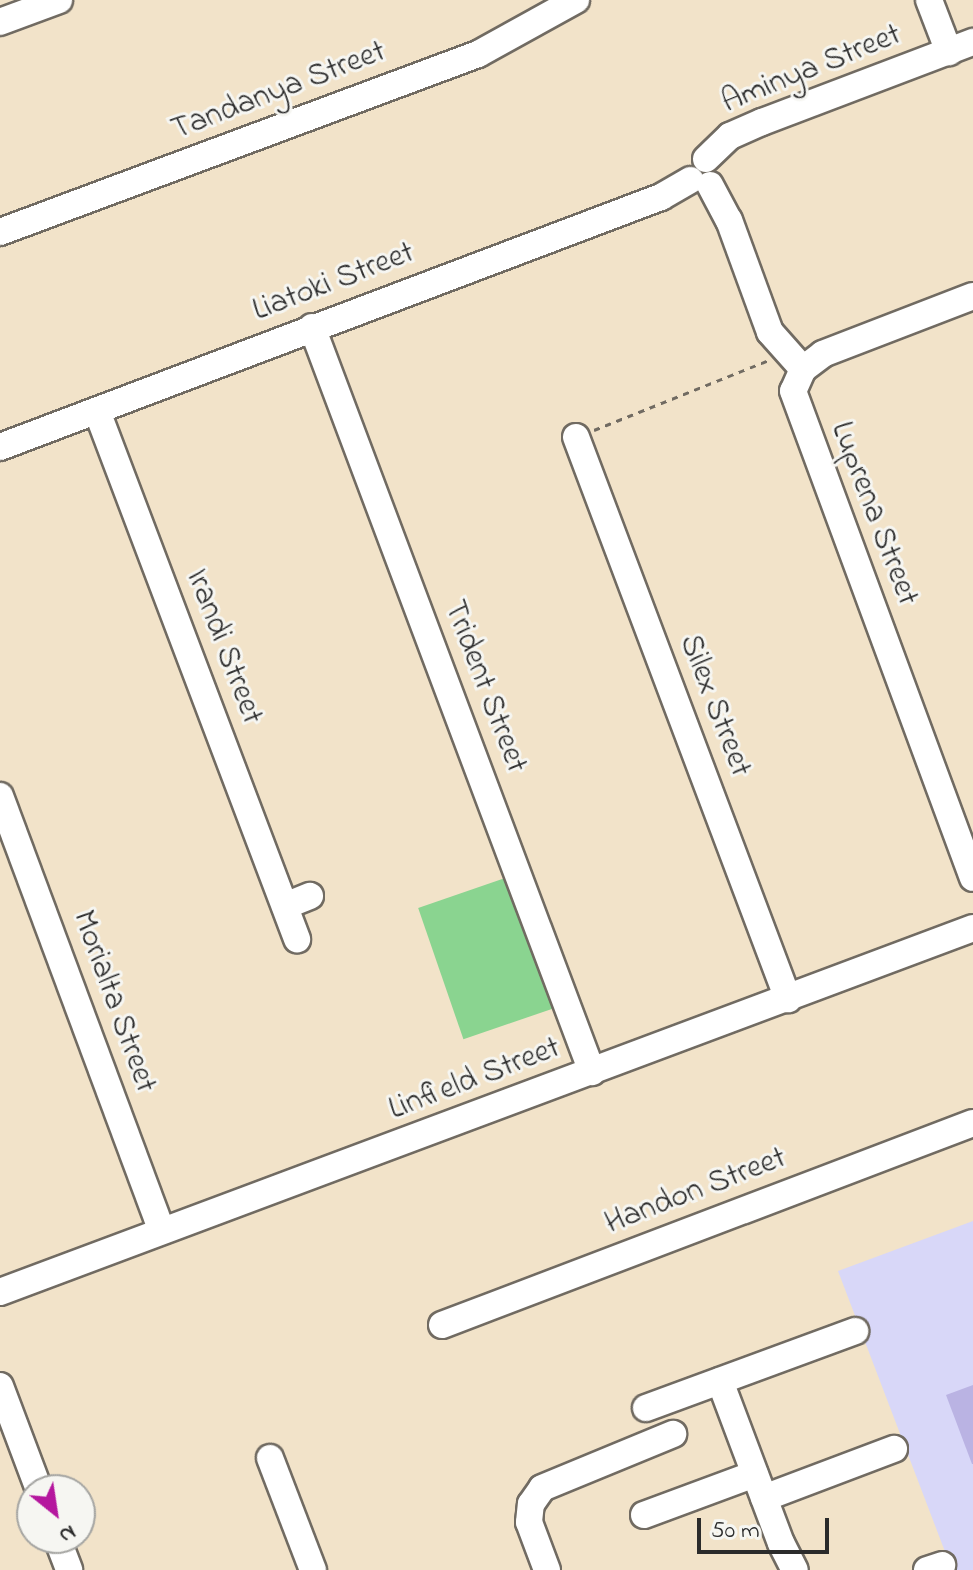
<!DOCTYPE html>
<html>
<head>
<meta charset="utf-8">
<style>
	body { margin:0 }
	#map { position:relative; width:973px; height:1570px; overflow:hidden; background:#f2e3c9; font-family:"Indie Flower",sans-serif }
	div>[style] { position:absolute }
	.built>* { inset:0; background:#d8d7f8 }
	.green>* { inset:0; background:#8ad490; transform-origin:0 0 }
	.building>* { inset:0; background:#bab3e3 }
	.path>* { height:3px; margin-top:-1.5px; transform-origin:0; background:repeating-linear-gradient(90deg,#716b62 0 6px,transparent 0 12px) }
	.roads { filter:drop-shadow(2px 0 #716b62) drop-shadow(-2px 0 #716b62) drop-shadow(0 2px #716b62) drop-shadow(0 -2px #716b62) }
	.minor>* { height:26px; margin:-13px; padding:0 13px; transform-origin:13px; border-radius:13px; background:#fff }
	span { translate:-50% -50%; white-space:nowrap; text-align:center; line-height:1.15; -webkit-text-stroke:6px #f6f6f2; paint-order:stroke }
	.street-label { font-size:32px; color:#2b2b2b }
	.north { position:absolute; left:16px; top:1474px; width:80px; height:80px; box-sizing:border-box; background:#f6f6f2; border:2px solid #a5a5a2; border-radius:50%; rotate:150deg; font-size:22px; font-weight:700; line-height:32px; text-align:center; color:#2b2b2b }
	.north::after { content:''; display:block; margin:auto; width:28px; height:36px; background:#b5179e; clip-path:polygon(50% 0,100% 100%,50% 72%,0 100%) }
	.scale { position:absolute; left:697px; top:1518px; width:132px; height:36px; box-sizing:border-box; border:4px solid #2b2b2b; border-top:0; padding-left:10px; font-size:24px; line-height:28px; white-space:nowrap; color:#2b2b2b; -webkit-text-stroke:6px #f6f6f2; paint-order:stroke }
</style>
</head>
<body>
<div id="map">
	<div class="built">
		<div style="clip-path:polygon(973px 1221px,973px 1570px,952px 1570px,838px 1271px)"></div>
	</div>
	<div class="green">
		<div style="left:508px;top:877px;width:139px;height:95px;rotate:71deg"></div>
	</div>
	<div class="building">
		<div style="clip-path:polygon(973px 1385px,973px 1464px,972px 1464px,946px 1395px)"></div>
	</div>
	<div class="path">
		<div style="left:594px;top:430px;width:188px;rotate:-21.8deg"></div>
	</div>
	<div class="roads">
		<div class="minor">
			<div style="left:929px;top:0;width:56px;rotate:69deg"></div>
			<div style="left:0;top:22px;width:63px;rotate:-20.4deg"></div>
			<div style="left:706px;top:159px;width:33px;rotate:-44deg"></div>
			<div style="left:730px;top:136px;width:35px;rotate:-24deg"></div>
			<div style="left:762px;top:122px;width:226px;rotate:-20.8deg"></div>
			<div style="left:710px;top:185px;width:40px;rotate:62deg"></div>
			<div style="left:729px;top:220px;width:119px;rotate:69.9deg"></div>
			<div style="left:770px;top:332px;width:50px;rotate:48.3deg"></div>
			<div style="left:0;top:232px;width:510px;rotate:-20.42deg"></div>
			<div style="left:478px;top:54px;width:112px;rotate:-28.9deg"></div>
			<div style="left:973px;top:296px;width:161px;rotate:158.9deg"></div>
			<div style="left:823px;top:354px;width:25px;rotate:143deg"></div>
			<div style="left:803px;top:369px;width:24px;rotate:114deg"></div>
			<div style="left:793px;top:391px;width:519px;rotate:69.72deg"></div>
			<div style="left:312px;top:327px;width:796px;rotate:69.4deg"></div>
			<div style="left:97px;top:411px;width:565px;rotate:69.25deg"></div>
			<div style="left:576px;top:437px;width:601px;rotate:69.33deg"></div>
			<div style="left:0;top:447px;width:707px;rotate:-20.72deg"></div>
			<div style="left:661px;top:197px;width:34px;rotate:-30deg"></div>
			<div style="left:0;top:796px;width:464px;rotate:69.6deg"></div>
			<div style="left:285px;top:906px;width:27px;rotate:-22deg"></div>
			<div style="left:0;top:1292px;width:1039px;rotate:-20.51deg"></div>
			<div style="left:442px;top:1325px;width:568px;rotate:-20.83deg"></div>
			<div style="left:720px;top:1381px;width:173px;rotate:69.4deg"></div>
			<div style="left:781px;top:1543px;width:30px;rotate:63deg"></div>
			<div style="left:0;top:1386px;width:111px;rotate:69.4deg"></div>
			<div style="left:646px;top:1408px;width:223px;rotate:-20.2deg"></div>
			<div style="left:270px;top:1458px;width:120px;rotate:69deg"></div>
			<div style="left:764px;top:1498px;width:139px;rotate:-20.7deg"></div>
			<div style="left:644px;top:1515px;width:118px;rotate:-20.3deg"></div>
			<div style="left:57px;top:1538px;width:34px;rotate:69deg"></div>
			<div style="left:547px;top:1570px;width:51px;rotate:-110.6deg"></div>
			<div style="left:529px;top:1522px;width:18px;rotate:-84deg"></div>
			<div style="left:531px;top:1504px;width:19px;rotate:-55deg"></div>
			<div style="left:542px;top:1488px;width:142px;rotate:-22.4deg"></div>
			<div style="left:927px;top:1570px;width:16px;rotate:-18deg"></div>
		</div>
	</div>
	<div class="street-label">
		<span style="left:812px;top:70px;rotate:-22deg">Aminya Street</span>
		<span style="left:279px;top:92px;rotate:-21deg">Tandanya Street</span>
		<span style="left:334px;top:283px;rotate:-21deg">Liatoki Street</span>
		<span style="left:873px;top:514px;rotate:69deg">Luprena Street</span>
		<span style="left:223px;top:647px;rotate:69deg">Irandi Street</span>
		<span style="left:484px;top:687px;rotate:69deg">Trident Street</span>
		<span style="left:714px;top:706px;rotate:69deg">Silex Street</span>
		<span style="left:113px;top:1002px;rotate:70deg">Morialta Street</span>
		<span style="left:475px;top:1080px;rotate:-21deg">Linfield Street</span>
		<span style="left:696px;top:1192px;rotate:-21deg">Handon Street</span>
	</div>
	<div class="north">N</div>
	<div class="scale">50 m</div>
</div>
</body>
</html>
